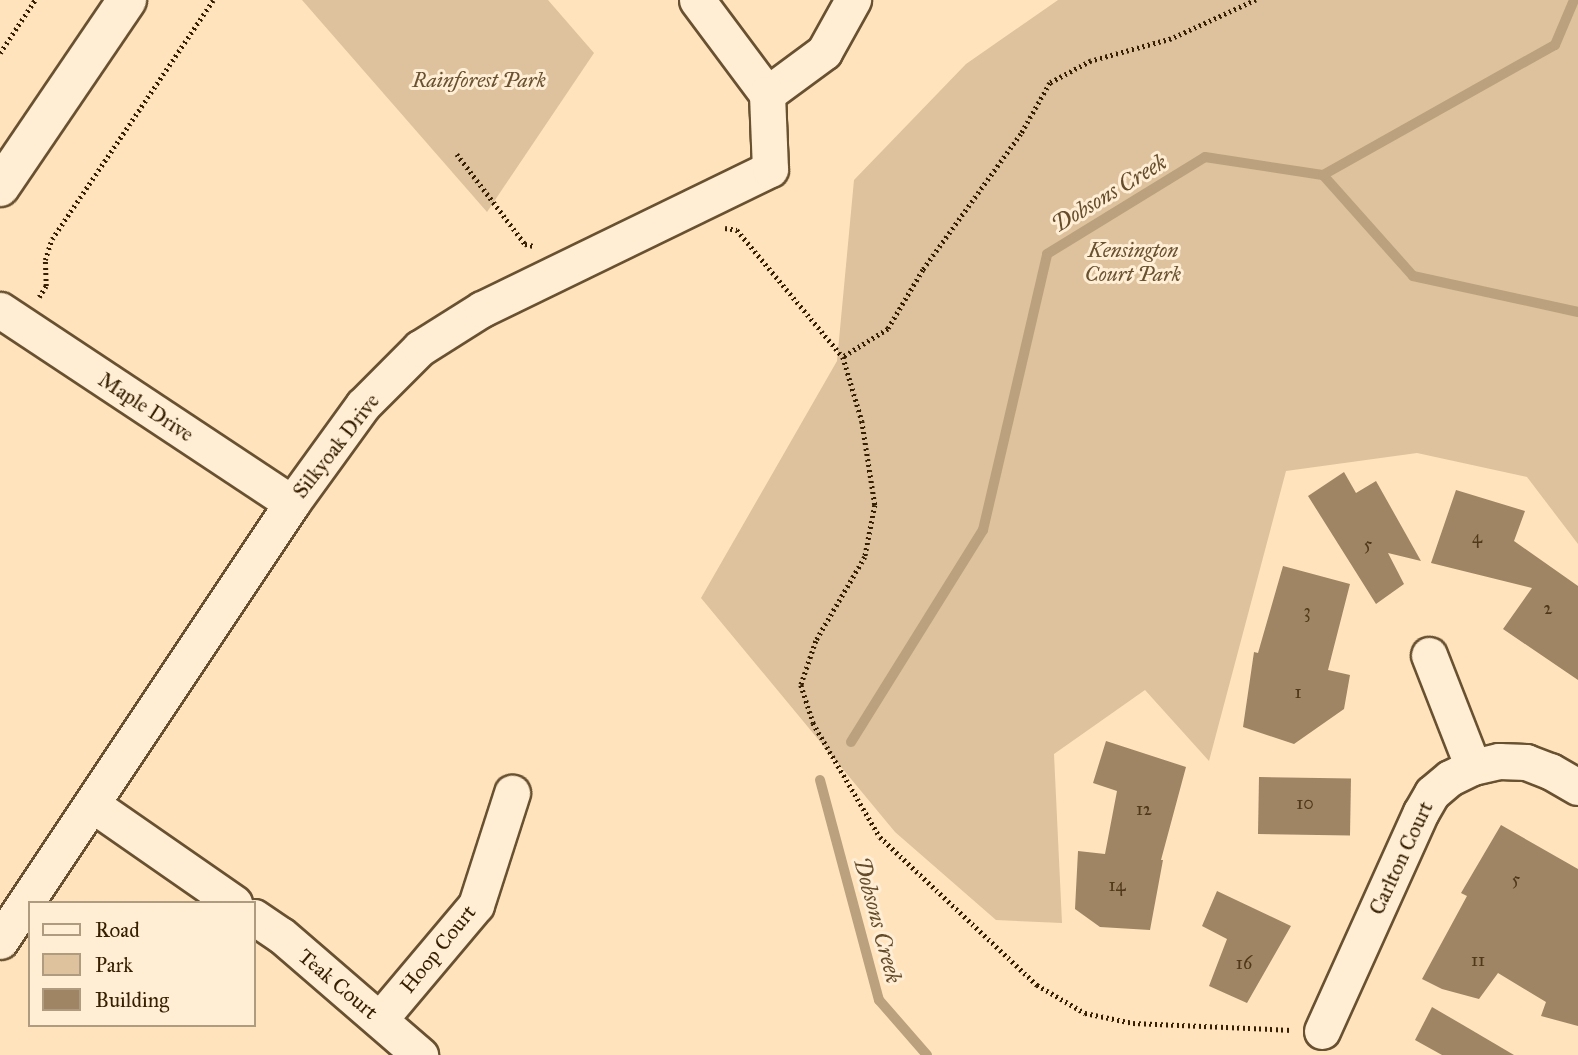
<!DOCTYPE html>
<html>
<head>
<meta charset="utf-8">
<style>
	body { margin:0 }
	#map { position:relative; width:1578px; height:1055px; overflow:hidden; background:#ffe3bd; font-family:"IM FELL Great Primer",serif }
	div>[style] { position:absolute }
	.green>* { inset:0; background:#ddc29d }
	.stream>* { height:10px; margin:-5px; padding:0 5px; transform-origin:5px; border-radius:5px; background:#bba17d }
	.building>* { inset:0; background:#9f8563; transform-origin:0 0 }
	.path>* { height:4.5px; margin-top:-2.25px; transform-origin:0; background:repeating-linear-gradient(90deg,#362001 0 2px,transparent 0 5.5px) }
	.roads { filter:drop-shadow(2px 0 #685130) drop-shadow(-2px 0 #685130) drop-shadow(0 2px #685130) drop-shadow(0 -2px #685130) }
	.minor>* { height:35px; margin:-17.5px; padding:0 17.5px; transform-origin:17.5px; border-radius:17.5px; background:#ffedd4 }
	.secondary>* { height:38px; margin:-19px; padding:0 19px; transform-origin:19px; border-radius:19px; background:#ffedd4 }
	span { translate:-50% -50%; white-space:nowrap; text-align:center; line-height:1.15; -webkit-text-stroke:6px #ffedd4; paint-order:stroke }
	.number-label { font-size:18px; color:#50391a }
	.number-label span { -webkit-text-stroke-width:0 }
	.park-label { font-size:21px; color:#685130; font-style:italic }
	.street-label { font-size:21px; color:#362001 }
	.water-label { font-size:23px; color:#654d2c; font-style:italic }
	.legend { position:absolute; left:28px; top:901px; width:228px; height:126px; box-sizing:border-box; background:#ffedd4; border:2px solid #af9b80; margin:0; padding:9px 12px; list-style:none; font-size:21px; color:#362001 }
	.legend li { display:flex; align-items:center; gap:14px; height:35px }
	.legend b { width:35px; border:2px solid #af9b80 }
</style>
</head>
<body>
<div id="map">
	<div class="green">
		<div style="clip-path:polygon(302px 0,548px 0,594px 53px,487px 212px)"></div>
		<div style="clip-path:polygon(1058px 0,1578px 0,1578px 544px,1527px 477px,1417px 453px,1286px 471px,1209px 761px,1145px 690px,1054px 754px,1062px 923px,996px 920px,895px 832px,701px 598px,837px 361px,854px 180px,966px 64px)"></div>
	</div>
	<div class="stream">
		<div style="left:1323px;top:175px;width:135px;rotate:48.3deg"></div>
		<div style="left:1413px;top:276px;width:169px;rotate:12.3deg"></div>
		<div style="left:851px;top:742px;width:250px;rotate:-58.1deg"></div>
		<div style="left:983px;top:530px;width:283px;rotate:-76.9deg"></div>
		<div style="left:1047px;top:254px;width:185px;rotate:-31.5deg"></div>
		<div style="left:1205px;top:157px;width:119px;rotate:8.7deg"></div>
		<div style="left:1323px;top:175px;width:266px;rotate:-29.3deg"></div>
		<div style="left:1555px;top:45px;width:49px;rotate:-67.1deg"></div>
		<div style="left:820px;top:780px;width:228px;rotate:75deg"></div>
		<div style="left:879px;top:1000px;width:73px;rotate:48.9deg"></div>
	</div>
	<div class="building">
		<div style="clip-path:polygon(1344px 472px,1356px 493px,1376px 481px,1421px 561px,1388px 553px,1404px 584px,1376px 604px,1308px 496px)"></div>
		<div style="clip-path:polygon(1456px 490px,1525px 511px,1514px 541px,1578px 586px,1578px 680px,1503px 629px,1532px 588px,1431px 563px)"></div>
		<div style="clip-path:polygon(1283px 566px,1350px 584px,1328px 670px,1350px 675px,1344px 709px,1294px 744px,1243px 727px,1254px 652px,1258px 653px)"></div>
		<div style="clip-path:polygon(1106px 741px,1186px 767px,1161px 860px,1163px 860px,1150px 930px,1100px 927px,1075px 909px,1078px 851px,1105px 854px,1117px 791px,1093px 783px)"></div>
		<div style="left:1259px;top:777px;width:92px;height:57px;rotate:1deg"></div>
		<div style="clip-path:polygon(1501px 825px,1578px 869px,1578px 1026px,1541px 1016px,1546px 1002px,1498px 973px,1479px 999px,1442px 989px,1422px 979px,1467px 896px,1461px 893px)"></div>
		<div style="clip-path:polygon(1217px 891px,1291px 926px,1247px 1003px,1209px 986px,1227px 939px,1202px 926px)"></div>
		<div style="clip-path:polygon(1432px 1007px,1463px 1025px,1514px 1055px,1442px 1055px,1415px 1040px)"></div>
	</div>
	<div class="path">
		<div style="left:1256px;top:0;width:94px;rotate:155.4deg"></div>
		<div style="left:1171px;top:39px;width:83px;rotate:164.6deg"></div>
		<div style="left:1091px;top:61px;width:47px;rotate:151.8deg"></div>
		<div style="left:1050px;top:83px;width:59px;rotate:119.6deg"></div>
		<div style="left:1021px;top:134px;width:168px;rotate:125.8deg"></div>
		<div style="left:923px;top:270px;width:69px;rotate:120.7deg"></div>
		<div style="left:888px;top:329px;width:53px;rotate:148.1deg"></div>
		<div style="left:843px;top:357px;width:67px;rotate:73.5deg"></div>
		<div style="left:862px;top:421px;width:85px;rotate:81.2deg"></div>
		<div style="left:875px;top:505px;width:53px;rotate:100.9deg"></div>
		<div style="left:865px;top:557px;width:97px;rotate:120.3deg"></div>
		<div style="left:816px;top:641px;width:46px;rotate:108.8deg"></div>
		<div style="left:801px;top:685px;width:40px;rotate:72deg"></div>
		<div style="left:813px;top:723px;width:132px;rotate:59.6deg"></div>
		<div style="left:880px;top:837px;width:216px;rotate:43.3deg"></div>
		<div style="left:1037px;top:985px;width:56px;rotate:30.3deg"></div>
		<div style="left:1085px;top:1013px;width:49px;rotate:11.8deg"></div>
		<div style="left:1133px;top:1023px;width:159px;rotate:2.5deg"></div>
		<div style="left:0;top:53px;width:64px;rotate:-56.6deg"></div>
		<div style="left:457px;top:154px;width:113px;rotate:52.9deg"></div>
		<div style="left:525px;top:244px;width:9px;rotate:13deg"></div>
		<div style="left:725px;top:228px;width:12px;rotate:9deg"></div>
		<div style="left:737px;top:230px;width:165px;rotate:50.2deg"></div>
		<div style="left:39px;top:297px;width:13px;rotate:-58deg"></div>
		<div style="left:46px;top:286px;width:26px;rotate:-92deg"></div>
		<div style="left:45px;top:260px;width:22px;rotate:-72deg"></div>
		<div style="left:52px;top:239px;width:288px;rotate:-56deg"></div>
	</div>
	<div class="roads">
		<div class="minor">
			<div style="left:697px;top:0;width:117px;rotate:53.3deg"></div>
			<div style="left:767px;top:94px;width:71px;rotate:-36.4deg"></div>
			<div style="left:824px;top:52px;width:60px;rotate:-60.9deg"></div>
			<div style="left:0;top:310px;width:350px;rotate:33.5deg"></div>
			<div style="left:1429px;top:655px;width:120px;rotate:68.6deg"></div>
			<div style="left:93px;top:805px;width:172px;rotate:34.8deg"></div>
			<div style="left:254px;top:917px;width:32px;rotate:34deg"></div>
			<div style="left:281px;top:935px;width:184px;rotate:40.8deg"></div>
			<div style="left:0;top:941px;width:526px;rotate:-56.31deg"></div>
			<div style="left:292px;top:503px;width:121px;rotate:-54.1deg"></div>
			<div style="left:363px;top:405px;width:81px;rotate:-45deg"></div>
			<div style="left:420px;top:348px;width:73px;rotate:-32.2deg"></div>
			<div style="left:482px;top:309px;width:320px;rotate:-25.9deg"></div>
			<div style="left:770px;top:169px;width:75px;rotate:-92.3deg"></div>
			<div style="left:380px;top:1019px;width:149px;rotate:-49.9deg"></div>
			<div style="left:476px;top:905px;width:118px;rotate:-72.2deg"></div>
			<div style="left:1322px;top:1031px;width:240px;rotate:-65.7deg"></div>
			<div style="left:1421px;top:812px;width:22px;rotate:-60deg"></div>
			<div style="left:1432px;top:793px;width:23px;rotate:-40deg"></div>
			<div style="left:1450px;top:778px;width:25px;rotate:-26deg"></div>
			<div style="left:1473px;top:767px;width:27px;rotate:-13deg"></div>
			<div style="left:1499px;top:761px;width:27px;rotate:2deg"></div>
			<div style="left:1526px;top:762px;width:26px;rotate:21deg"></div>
			<div style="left:1550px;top:771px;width:32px;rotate:30deg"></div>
		</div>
		<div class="secondary">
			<div style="left:0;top:187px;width:226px;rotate:-55.8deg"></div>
		</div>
	</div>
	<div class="number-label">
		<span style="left:1477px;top:537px">4</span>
		<span style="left:1368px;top:544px">5</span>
		<span style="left:1548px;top:608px">2</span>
		<span style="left:1307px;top:611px">3</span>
		<span style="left:1298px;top:692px">1</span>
		<span style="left:1305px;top:803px">10</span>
		<span style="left:1144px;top:809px">12</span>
		<span style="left:1516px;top:879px">5</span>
		<span style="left:1117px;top:885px">14</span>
		<span style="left:1478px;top:960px">11</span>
		<span style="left:1244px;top:963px">16</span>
	</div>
	<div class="park-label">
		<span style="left:479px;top:80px">Rainforest Park</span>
		<span style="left:1133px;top:262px">Kensington<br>Court Park</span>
	</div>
	<div class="street-label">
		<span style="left:146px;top:407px;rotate:33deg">Maple Drive</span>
		<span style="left:336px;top:446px;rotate:-52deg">Silkyoak Drive</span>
		<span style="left:1401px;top:858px;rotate:-65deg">Carlton Court</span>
		<span style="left:438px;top:949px;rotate:-51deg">Hoop Court</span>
		<span style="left:338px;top:984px;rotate:40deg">Teak Court</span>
	</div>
	<div class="water-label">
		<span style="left:1109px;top:193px;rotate:-31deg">Dobsons Creek</span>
		<span style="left:878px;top:920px;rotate:75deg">Dobsons Creek</span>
	</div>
	<ul class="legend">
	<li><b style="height:9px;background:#ffedd4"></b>Road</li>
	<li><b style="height:19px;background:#ddc29d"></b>Park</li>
	<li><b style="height:19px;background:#9f8563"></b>Building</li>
	</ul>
</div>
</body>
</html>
